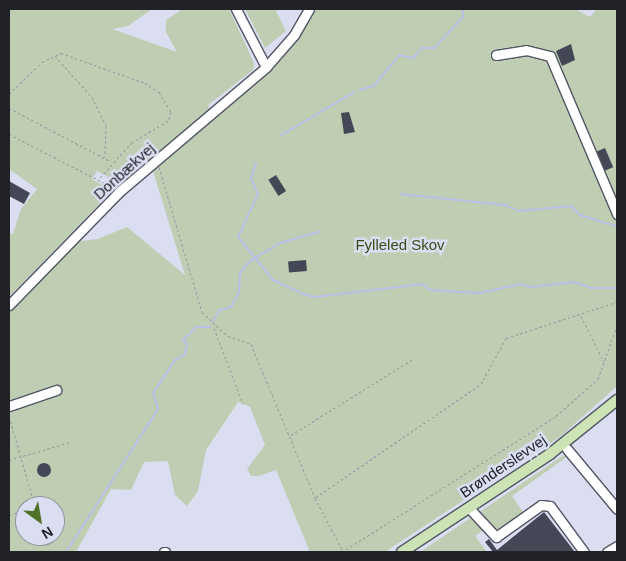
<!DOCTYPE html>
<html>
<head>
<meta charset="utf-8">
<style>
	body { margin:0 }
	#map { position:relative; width:626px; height:561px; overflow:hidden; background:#dadef0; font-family:Arial,sans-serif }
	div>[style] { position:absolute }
	.green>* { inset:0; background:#bfceb2 }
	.stream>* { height:2px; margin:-1px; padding:0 1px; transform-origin:1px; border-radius:1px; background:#b8c0e7 }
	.building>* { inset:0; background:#444856; transform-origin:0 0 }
	.round { border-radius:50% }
	.path>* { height:1px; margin-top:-0.5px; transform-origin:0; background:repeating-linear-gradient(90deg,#9598a6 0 2.5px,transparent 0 5px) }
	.roads { filter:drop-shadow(1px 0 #525565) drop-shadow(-1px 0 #525565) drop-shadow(0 1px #525565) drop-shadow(0 -1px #525565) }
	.minor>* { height:9px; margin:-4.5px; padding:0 4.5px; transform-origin:4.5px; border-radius:4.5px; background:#fff }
	.major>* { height:10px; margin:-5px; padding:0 5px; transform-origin:5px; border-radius:5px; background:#cbe3b5 }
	span { translate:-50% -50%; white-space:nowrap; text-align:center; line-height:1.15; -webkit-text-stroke:5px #dadef0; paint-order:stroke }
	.street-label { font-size:15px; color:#202228 }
	.park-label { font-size:15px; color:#344d17 }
	.frame { position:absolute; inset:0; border:10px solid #202228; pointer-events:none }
	.north { position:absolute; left:15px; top:496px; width:50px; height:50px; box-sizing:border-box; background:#dadef0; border:1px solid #9093a0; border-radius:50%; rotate:148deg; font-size:14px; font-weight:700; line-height:20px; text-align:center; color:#202228 }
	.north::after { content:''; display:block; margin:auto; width:18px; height:22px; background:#4f7128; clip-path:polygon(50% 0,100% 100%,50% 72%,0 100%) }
</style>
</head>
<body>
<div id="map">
	<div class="green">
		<div style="clip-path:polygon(9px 9px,152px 9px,128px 26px,112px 29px,177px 52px,166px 32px,166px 20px,183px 9px,229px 9px,254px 63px,253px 70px,208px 105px,211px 111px,121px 184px,97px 171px,92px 179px,105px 186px,106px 197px,9px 297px,9px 234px,13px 234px,21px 209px,37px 189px,9px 169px)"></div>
		<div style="clip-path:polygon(245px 9px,275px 9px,286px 31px,265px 48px)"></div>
		<div style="clip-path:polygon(evenodd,313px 9px,575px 9px,590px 17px,597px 9px,617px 9px,616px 387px,561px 436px,385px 552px,310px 552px,276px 470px,259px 476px,251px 476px,247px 469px,265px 445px,250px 407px,238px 402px,206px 450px,198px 491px,187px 506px,175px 495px,168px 461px,144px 462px,131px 490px,111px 489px,76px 552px,9px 552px,9px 310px,80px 237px,81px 241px,98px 239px,127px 227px,185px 275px,152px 168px,281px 58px,313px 9px,25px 506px,55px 506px,55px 536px,25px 536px,25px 506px)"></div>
		<div style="clip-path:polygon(564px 455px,568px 456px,512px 496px,523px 512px,496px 532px,485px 529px,475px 536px,487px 552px,420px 552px)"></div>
	</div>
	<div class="stream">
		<div style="left:593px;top:9px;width:11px"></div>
		<div style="left:359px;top:90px;width:16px;rotate:-15deg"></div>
		<div style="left:374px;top:86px;width:40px;rotate:-51deg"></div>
		<div style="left:399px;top:55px;width:14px;rotate:12deg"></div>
		<div style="left:413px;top:58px;width:13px;rotate:-48deg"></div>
		<div style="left:422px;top:48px;width:12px"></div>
		<div style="left:434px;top:48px;width:42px;rotate:-46.9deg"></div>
		<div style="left:463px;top:17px;width:8px;rotate:-90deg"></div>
		<div style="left:280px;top:136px;width:86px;rotate:-30.7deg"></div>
		<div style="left:256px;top:163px;width:17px;rotate:107deg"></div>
		<div style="left:251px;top:179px;width:17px;rotate:65deg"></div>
		<div style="left:258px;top:194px;width:47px;rotate:114.9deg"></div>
		<div style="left:238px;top:237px;width:55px;rotate:50.9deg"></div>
		<div style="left:273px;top:280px;width:33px;rotate:25deg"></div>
		<div style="left:303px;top:294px;width:12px;rotate:14deg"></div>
		<div style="left:315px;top:297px;width:109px;rotate:-6.9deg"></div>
		<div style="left:423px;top:284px;width:9px;rotate:41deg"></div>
		<div style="left:430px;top:290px;width:49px;rotate:3.5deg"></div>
		<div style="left:479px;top:293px;width:43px;rotate:-12.1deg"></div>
		<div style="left:521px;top:284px;width:10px;rotate:17deg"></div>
		<div style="left:531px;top:287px;width:43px;rotate:-6.6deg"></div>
		<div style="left:574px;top:282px;width:18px;rotate:19deg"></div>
		<div style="left:591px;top:288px;width:24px"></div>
		<div style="left:400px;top:194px;width:106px;rotate:6deg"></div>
		<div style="left:505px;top:205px;width:15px;rotate:23deg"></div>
		<div style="left:519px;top:211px;width:52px;rotate:-5.5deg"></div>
		<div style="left:571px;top:206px;width:13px;rotate:45deg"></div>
		<div style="left:580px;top:215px;width:38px;rotate:17deg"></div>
		<div style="left:213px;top:321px;width:13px;rotate:-58deg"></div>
		<div style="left:220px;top:310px;width:11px;rotate:-15deg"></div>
		<div style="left:231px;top:307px;width:17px;rotate:-62deg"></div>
		<div style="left:239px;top:292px;width:19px;rotate:-87deg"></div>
		<div style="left:240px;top:273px;width:17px;rotate:-50deg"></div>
		<div style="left:251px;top:260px;width:34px;rotate:-30deg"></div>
		<div style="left:280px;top:243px;width:41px;rotate:-15.8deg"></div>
		<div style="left:66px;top:552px;width:170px;rotate:-57.2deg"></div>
		<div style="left:158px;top:409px;width:17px;rotate:-107deg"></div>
		<div style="left:153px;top:393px;width:40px;rotate:-56deg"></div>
		<div style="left:175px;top:360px;width:12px;rotate:-31deg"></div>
		<div style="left:185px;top:354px;width:10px;rotate:-79deg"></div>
		<div style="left:187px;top:344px;width:6px;rotate:-135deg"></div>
		<div style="left:183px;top:340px;width:18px;rotate:-45deg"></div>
		<div style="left:196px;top:327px;width:14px"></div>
	</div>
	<div class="building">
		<div style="clip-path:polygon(571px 44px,575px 60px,562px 66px,556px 51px)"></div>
		<div style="clip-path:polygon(349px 112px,355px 132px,344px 134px,341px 113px)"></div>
		<div style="left:605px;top:148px;width:21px;height:9px;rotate:67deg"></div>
		<div style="left:276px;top:175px;width:19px;height:9px;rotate:58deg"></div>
		<div style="clip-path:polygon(9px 181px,30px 193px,24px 204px,9px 196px)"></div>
		<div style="left:306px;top:260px;width:11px;height:18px;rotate:85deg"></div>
		<div class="round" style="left:37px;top:463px;width:14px;height:14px"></div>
		<div style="clip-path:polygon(544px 512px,575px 552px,493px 552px,485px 542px,489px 539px,497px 550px)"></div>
	</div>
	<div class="path">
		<div style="left:55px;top:56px;width:55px;rotate:47.9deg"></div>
		<div style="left:92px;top:97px;width:32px;rotate:64deg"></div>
		<div style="left:106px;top:126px;width:31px;rotate:92deg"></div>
		<div style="left:9px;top:94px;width:46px;rotate:-44.1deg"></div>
		<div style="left:42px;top:62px;width:21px;rotate:-25deg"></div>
		<div style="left:61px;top:53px;width:89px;rotate:19.7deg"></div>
		<div style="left:145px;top:83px;width:17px;rotate:33deg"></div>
		<div style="left:159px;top:92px;width:23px;rotate:59deg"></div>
		<div style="left:171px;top:112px;width:9px;rotate:108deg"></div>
		<div style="left:168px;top:121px;width:42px;rotate:149.7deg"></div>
		<div style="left:132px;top:142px;width:51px;rotate:131.8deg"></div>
		<div style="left:9px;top:108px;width:114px;rotate:27.7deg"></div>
		<div style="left:9px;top:134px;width:116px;rotate:27.2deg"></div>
		<div style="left:159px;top:167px;width:151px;rotate:73.5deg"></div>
		<div style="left:202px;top:312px;width:35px;rotate:43deg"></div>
		<div style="left:228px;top:336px;width:24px;rotate:19deg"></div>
		<div style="left:251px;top:344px;width:167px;rotate:67.4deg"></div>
		<div style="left:315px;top:498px;width:60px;rotate:62.2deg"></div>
		<div style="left:581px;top:316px;width:51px;rotate:63.4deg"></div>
		<div style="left:214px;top:328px;width:81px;rotate:69.1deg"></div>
		<div style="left:9px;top:416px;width:94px;rotate:73.9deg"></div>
		<div style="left:291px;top:435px;width:144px;rotate:-31.9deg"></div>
		<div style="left:9px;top:460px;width:64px;rotate:-16.4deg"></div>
		<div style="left:316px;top:497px;width:200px;rotate:-34.4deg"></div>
		<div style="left:481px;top:384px;width:52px;rotate:-61.5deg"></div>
		<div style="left:506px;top:338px;width:117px;rotate:-18deg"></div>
		<div style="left:9px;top:515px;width:17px;rotate:-17deg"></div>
		<div style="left:342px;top:552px;width:254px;rotate:-32.4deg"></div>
		<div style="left:556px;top:416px;width:56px;rotate:-41.4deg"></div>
		<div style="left:598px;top:379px;width:56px;rotate:-70.3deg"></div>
	</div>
	<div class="roads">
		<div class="minor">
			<div style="left:236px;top:9px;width:65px;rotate:62.7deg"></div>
			<div style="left:496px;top:55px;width:30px;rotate:-9deg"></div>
			<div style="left:526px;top:50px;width:25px;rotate:14deg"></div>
			<div style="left:550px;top:56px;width:172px;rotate:67deg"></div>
			<div style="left:9px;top:305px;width:159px;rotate:-45.8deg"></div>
			<div style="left:120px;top:191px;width:192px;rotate:-40.3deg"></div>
			<div style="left:266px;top:67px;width:43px;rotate:-48.8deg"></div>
			<div style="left:294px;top:35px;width:30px;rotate:-60deg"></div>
			<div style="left:9px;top:406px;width:50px;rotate:-18.8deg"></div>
			<div style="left:567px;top:449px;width:78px;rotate:50.2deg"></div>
			<div style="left:469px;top:508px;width:40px;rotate:47deg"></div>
			<div style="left:496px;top:537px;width:55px;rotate:-35.4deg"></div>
			<div style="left:541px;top:505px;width:9px;rotate:6deg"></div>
			<div style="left:550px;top:506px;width:57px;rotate:53.5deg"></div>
			<div style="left:164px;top:552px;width:1px"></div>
			<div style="left:607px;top:552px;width:12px;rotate:-31deg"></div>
		</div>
		<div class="major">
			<div style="left:402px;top:552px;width:178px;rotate:-33.5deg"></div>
			<div style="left:550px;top:454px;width:86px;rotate:-38.9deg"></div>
		</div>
	</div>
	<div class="street-label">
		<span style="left:124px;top:171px;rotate:-42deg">Donbækvej</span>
		<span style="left:503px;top:466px;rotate:-34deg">Brønderslevvej</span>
	</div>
	<div class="park-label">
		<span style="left:400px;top:245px">Fylleled Skov</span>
	</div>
	<div class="frame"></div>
	<div class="north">N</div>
</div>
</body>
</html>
